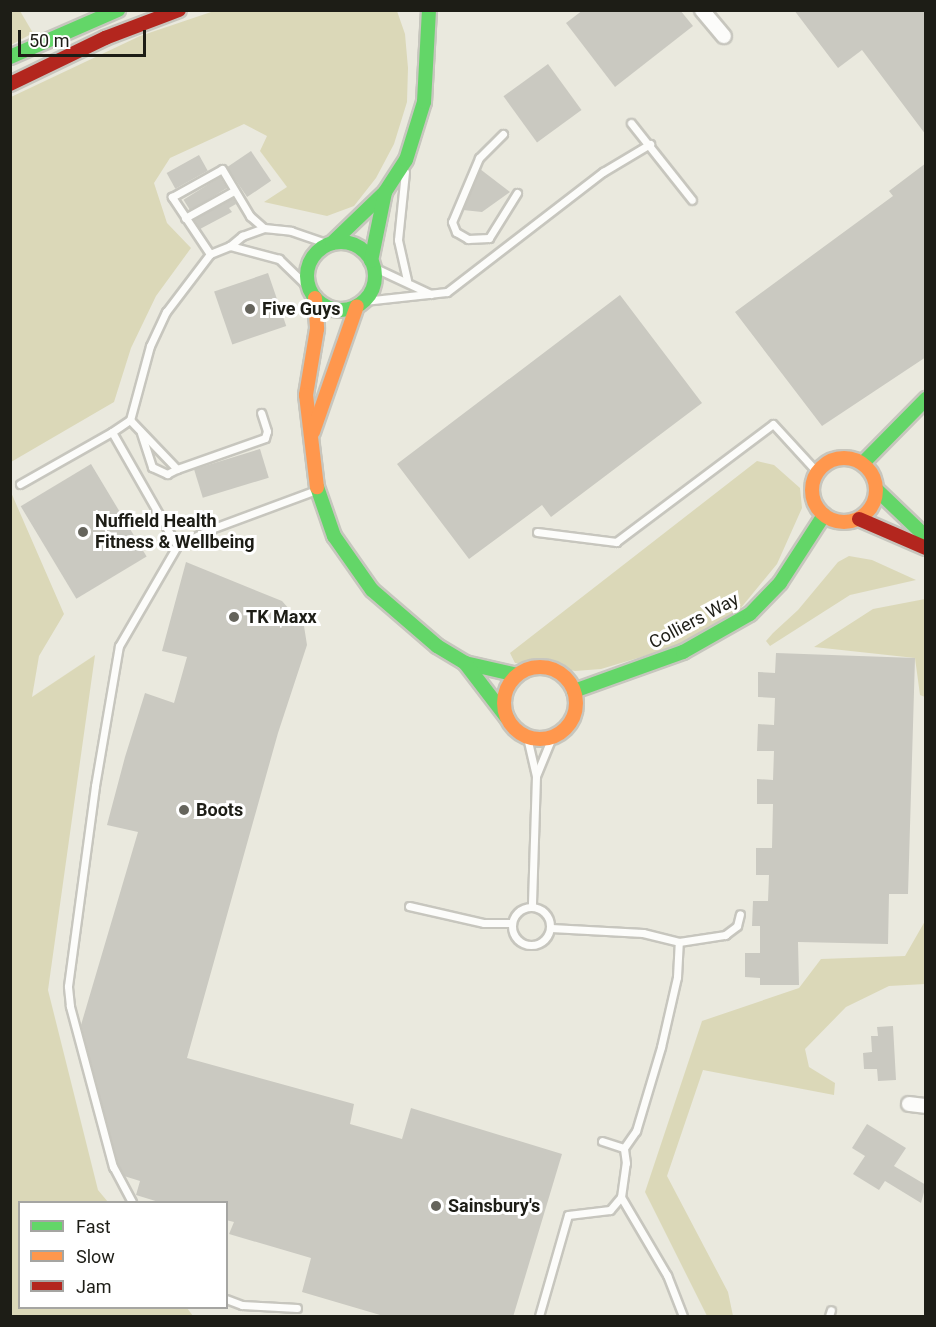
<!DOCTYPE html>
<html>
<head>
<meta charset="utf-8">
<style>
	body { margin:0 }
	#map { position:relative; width:936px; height:1327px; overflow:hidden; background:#eae9de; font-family:Roboto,sans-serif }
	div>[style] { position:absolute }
	.green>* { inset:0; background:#dbd8b8 }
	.building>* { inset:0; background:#cac9c1; transform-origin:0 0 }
	.roads { filter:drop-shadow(2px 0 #c7c6be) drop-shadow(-2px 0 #c7c6be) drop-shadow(0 2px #c7c6be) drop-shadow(0 -2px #c7c6be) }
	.lane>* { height:7px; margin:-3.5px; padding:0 3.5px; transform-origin:3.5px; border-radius:3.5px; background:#fcfcfa }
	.lane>.ring { margin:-3.5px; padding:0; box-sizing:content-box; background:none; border:7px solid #fcfcfa; border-radius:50% }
	.street>* { height:14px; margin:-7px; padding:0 7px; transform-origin:7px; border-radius:7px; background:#fcfcfa }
	.fast>* { height:14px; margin:-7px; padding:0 7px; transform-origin:7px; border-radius:7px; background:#63d668 }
	.fast>.ring { margin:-7px; padding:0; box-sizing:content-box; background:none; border:14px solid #63d668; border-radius:50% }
	.slow>* { height:14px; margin:-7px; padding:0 7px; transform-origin:7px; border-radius:7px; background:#ff974d }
	.slow>.ring { margin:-7px; padding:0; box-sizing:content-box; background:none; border:14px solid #ff974d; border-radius:50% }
	.jam>* { height:14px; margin:-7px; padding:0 7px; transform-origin:7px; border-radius:7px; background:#b3261e }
	.dots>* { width:16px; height:16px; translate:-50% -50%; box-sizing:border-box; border:3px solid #fff; border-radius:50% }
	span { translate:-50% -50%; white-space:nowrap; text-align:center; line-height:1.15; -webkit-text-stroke:6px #fff; paint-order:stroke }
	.poi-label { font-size:18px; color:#1d1d16; font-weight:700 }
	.left { translate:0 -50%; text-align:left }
	.street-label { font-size:18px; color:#1d1d16 }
	.frame { position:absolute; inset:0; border:12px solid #1d1d16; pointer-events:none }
	.legend { position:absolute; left:18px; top:1201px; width:210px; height:108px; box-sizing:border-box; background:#fff; border:2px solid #a5a5a2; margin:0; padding:8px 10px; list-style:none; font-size:18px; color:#1d1d16 }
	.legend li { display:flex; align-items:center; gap:12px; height:30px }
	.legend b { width:30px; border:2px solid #a5a5a2 }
	.scale { position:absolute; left:18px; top:30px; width:128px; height:27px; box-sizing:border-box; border:3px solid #1d1d16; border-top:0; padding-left:8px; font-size:18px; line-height:21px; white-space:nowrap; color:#1d1d16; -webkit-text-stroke:4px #fff; paint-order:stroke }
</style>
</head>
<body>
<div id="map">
	<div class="green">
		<div style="clip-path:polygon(11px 10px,20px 11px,33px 33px,11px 45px)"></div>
		<div style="clip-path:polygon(217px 10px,397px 11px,405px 34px,408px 68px,407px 102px,394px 144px,376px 178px,354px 206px,327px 216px,264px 202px,287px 187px,260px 151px,267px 136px,244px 124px,170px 158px,154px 183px,167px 223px,191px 248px,156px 296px,131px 348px,114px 402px,11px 462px,11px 97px,140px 36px)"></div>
		<div style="clip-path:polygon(757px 461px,774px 465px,800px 488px,802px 508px,777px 564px,740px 609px,675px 647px,601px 669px,575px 671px,544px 663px,515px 663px,510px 653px)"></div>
		<div style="clip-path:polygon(10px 490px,64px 614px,39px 656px,32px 697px,95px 655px,48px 990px,98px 1190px,108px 1202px,20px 1202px,20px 1308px,187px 1308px,193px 1316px,11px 1316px)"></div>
		<div style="clip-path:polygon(849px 556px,872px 560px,916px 580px,850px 595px,770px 646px,766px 641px,773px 633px,798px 610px,838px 562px)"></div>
		<div style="clip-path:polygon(925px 599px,925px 697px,920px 695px,915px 658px,814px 647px,873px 609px)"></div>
		<div style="clip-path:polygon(925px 921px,925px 984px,889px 986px,846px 1007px,805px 1049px,809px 1067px,835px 1083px,834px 1095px,703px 1070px,667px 1176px,728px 1292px,733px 1316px,707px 1316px,645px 1192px,702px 1021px,799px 988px,821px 959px,905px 956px)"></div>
	</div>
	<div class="building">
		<div style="clip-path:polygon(583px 10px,680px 10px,693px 26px,615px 87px,566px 23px)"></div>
		<div style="clip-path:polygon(794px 10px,926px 10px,926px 135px,862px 50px,838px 68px)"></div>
		<div style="left:548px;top:64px;width:57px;height:55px;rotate:54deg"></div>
		<div style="left:251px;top:151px;width:36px;height:29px;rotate:56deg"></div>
		<div style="left:199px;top:155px;width:18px;height:37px;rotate:61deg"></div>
		<div style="clip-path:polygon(926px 163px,926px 357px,822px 426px,735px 312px,893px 196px,889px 191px)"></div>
		<div style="clip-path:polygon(480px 169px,510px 192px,482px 212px,463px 210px)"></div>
		<div style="left:220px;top:177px;width:13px;height:43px;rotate:58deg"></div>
		<div style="clip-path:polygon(233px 198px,236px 204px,229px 208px,232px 212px,200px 229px,194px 219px)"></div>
		<div style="left:268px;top:273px;width:56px;height:57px;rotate:71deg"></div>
		<div style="clip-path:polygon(620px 295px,702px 403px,551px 517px,542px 505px,469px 559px,397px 464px)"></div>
		<div style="left:260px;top:449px;width:30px;height:69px;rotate:73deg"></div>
		<div style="left:91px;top:464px;width:108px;height:82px;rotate:59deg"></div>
		<div style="clip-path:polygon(186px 562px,282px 601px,304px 626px,307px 645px,278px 733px,187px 1058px,354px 1104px,350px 1124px,402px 1139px,411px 1108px,562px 1154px,513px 1317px,387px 1317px,302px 1292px,311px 1258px,229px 1234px,234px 1222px,226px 1220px,226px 1203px,162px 1203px,136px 1195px,140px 1181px,124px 1176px,118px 1165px,81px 1025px,138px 832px,107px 825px,125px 757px,145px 693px,174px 703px,187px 657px,162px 651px)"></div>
		<div style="clip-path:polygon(776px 653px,915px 658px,908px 894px,889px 894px,888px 944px,798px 942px,799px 985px,760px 985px,760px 978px,745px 977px,745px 953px,760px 953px,760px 926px,752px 926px,753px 901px,768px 901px,769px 875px,756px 875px,756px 848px,772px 848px,773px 804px,757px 804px,757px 779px,773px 780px,774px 751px,757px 751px,758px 724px,774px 725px,775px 698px,758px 697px,758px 672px,775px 673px)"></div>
		<div style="clip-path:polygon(893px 1026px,896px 1080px,878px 1081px,877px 1069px,864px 1069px,863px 1053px,872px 1052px,871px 1036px,878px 1036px,877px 1027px)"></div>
		<div style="clip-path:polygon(867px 1124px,906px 1148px,894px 1166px,926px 1185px,921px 1203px,885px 1181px,879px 1190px,853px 1174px,865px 1156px,852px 1148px)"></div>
	</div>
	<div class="roads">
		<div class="lane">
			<div style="left:631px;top:123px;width:98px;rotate:51.6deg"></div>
			<div style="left:503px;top:134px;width:34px;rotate:135deg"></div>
			<div style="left:479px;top:158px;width:69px;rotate:112.9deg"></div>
			<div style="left:452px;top:222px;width:11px;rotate:68deg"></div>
			<div style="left:456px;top:232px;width:14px;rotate:30deg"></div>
			<div style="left:468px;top:239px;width:21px;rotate:-3deg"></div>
			<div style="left:489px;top:238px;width:53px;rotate:-58.1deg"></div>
			<div style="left:405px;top:172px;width:68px;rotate:95.9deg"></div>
			<div style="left:398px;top:240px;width:41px;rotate:77.3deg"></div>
			<div style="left:185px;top:218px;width:56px;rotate:-28.9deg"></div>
			<div style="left:210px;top:254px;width:69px;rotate:-123.7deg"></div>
			<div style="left:172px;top:197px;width:57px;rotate:-29.2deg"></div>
			<div style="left:222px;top:169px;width:55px;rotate:59.2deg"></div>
			<div style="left:250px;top:216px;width:18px;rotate:41deg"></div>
			<div style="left:373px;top:267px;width:64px;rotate:25deg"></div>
			<div style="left:309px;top:288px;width:42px;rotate:-136deg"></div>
			<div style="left:279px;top:259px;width:51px;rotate:-165.1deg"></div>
			<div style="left:230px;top:246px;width:16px;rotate:-40deg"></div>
			<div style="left:242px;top:236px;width:23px;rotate:-20deg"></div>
			<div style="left:264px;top:228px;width:27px;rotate:6deg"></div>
			<div style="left:291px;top:231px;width:40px;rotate:18.9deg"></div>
			<div style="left:364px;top:301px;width:83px;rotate:-6.2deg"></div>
			<div style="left:447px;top:292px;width:197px;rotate:-37.6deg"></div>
			<div style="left:603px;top:172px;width:55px;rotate:-30.8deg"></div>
			<div style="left:130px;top:420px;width:68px;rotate:46.2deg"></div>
			<div style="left:177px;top:469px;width:93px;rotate:-19.4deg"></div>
			<div style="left:265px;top:438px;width:7px;rotate:-74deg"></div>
			<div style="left:267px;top:431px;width:19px;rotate:-108deg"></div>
			<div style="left:141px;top:433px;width:36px;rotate:72deg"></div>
			<div style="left:152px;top:467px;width:17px;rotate:25deg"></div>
			<div style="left:167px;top:474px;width:11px;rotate:-27deg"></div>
			<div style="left:20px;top:484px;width:106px;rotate:-29.5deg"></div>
			<div style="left:537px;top:532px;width:80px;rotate:7.2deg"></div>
			<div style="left:616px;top:542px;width:196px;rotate:-36.9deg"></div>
			<div style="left:773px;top:424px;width:65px;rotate:47.5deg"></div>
			<div style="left:177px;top:546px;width:131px;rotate:-119.7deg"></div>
			<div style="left:112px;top:432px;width:22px;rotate:-34deg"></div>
			<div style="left:130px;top:420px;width:77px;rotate:-74.9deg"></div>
			<div style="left:150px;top:346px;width:38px;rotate:-65deg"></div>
			<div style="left:166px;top:312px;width:73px;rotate:-52.8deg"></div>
			<div style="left:210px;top:254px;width:22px;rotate:-22deg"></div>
			<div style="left:527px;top:737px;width:40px;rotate:77deg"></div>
			<div style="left:536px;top:776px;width:130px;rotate:91.8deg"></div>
			<div style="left:536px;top:776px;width:42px;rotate:-67.7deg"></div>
			<div style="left:409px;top:906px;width:77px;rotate:12.8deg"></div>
			<div style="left:484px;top:923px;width:28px"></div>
			<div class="ring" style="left:512px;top:907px;width:31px;height:31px"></div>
			<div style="left:551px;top:928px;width:92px;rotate:3.1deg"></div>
			<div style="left:643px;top:933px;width:37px;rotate:14deg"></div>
			<div style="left:679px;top:942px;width:47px;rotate:-8.7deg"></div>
			<div style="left:725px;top:935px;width:15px;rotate:-37deg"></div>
			<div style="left:737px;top:926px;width:12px;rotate:-76deg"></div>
			<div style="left:602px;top:1141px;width:23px;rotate:18deg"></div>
			<div style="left:621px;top:1197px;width:91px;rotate:59.5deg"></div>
			<div style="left:667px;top:1275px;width:44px;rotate:68.7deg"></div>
			<div style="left:132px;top:1202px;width:40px;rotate:-118deg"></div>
			<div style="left:113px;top:1167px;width:167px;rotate:-105deg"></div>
			<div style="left:70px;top:1006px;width:20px;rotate:-96deg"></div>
			<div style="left:68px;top:986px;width:202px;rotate:-82.3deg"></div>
			<div style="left:95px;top:786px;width:142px;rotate:-80.3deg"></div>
			<div style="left:119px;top:646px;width:116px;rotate:-59.9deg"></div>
			<div style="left:177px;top:546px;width:38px;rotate:-27deg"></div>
			<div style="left:211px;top:529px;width:110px;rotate:-20.3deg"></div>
			<div style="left:226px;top:1299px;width:17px;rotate:21deg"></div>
			<div style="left:242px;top:1305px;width:55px;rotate:3.1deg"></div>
			<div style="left:539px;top:1316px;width:105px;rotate:-74deg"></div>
			<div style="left:568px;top:1215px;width:42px;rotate:-6.8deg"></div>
			<div style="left:610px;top:1210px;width:17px;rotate:-50deg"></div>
			<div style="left:621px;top:1197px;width:34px;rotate:-82deg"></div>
			<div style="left:626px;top:1163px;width:15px;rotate:-98deg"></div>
			<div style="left:624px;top:1148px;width:21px;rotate:-55deg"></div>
			<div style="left:636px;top:1131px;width:88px;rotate:-73.4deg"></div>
			<div style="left:661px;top:1047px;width:72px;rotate:-77.1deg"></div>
			<div style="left:677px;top:977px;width:35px;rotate:-87deg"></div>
			<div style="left:829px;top:1316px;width:6px;rotate:-72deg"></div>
		</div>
		<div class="street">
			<div style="left:702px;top:10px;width:34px;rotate:50deg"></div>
			<div style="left:909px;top:1104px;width:17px;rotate:7deg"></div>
		</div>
		<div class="fast">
			<div style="left:10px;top:57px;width:118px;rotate:-23.5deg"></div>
			<div class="ring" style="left:307px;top:242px;width:54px;height:54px"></div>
			<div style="left:332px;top:243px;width:74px;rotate:-43.9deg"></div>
			<div style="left:385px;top:192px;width:38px;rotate:-57deg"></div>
			<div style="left:406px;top:160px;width:61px;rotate:-72.8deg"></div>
			<div style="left:424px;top:102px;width:92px;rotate:-86.9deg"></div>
			<div style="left:371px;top:261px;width:70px;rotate:-78.5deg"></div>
			<div style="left:863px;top:463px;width:90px;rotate:-45.5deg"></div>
			<div style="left:317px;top:487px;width:52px;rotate:70.9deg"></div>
			<div style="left:334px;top:536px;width:66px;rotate:54.9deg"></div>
			<div style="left:372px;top:590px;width:86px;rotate:40.7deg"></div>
			<div style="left:437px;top:646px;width:33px;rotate:31deg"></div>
			<div style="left:465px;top:663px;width:53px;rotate:13deg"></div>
			<div style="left:877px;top:490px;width:68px;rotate:43.8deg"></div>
			<div style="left:465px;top:663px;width:69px;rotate:52.6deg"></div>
			<div style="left:574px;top:691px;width:116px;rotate:-19.7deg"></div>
			<div style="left:683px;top:652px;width:77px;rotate:-29.6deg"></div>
			<div style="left:750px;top:614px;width:43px;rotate:-45.9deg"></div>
			<div style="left:780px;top:583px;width:81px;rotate:-57.1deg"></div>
		</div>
		<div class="slow">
			<div style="left:315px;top:298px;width:31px;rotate:86deg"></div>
			<div style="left:317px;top:329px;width:67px;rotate:99.5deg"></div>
			<div style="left:306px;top:395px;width:93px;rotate:83.2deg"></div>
			<div style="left:313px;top:432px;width:133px;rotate:-70.8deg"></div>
			<div class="ring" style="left:812px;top:458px;width:50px;height:50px"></div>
			<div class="ring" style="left:504px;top:667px;width:58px;height:58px"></div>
		</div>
		<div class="jam">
			<div style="left:10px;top:84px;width:106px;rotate:-25.8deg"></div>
			<div style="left:105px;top:38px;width:79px;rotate:-20.7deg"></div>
			<div style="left:859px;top:519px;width:73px;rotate:23.4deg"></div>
		</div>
	</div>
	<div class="dots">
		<div style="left:250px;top:309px;background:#65645c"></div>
		<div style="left:83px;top:532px;background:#65645c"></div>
		<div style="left:234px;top:617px;background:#65645c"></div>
		<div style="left:184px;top:810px;background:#65645c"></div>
		<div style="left:436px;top:1206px;background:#65645c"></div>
	</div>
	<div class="poi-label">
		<span class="left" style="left:262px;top:309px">Five Guys</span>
		<span class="left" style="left:95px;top:532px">Nuffield Health<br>Fitness &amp; Wellbeing</span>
		<span class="left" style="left:246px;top:617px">TK Maxx</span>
		<span class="left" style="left:196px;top:810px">Boots</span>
		<span class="left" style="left:448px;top:1206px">Sainsbury's</span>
	</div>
	<div class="street-label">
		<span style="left:694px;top:621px;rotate:-28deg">Colliers Way</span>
	</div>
	<div class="frame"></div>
	<ul class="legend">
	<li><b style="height:8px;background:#63d668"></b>Fast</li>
	<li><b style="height:8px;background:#ff974d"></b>Slow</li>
	<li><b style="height:8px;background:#b3261e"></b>Jam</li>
	</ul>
	<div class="scale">50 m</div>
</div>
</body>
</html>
